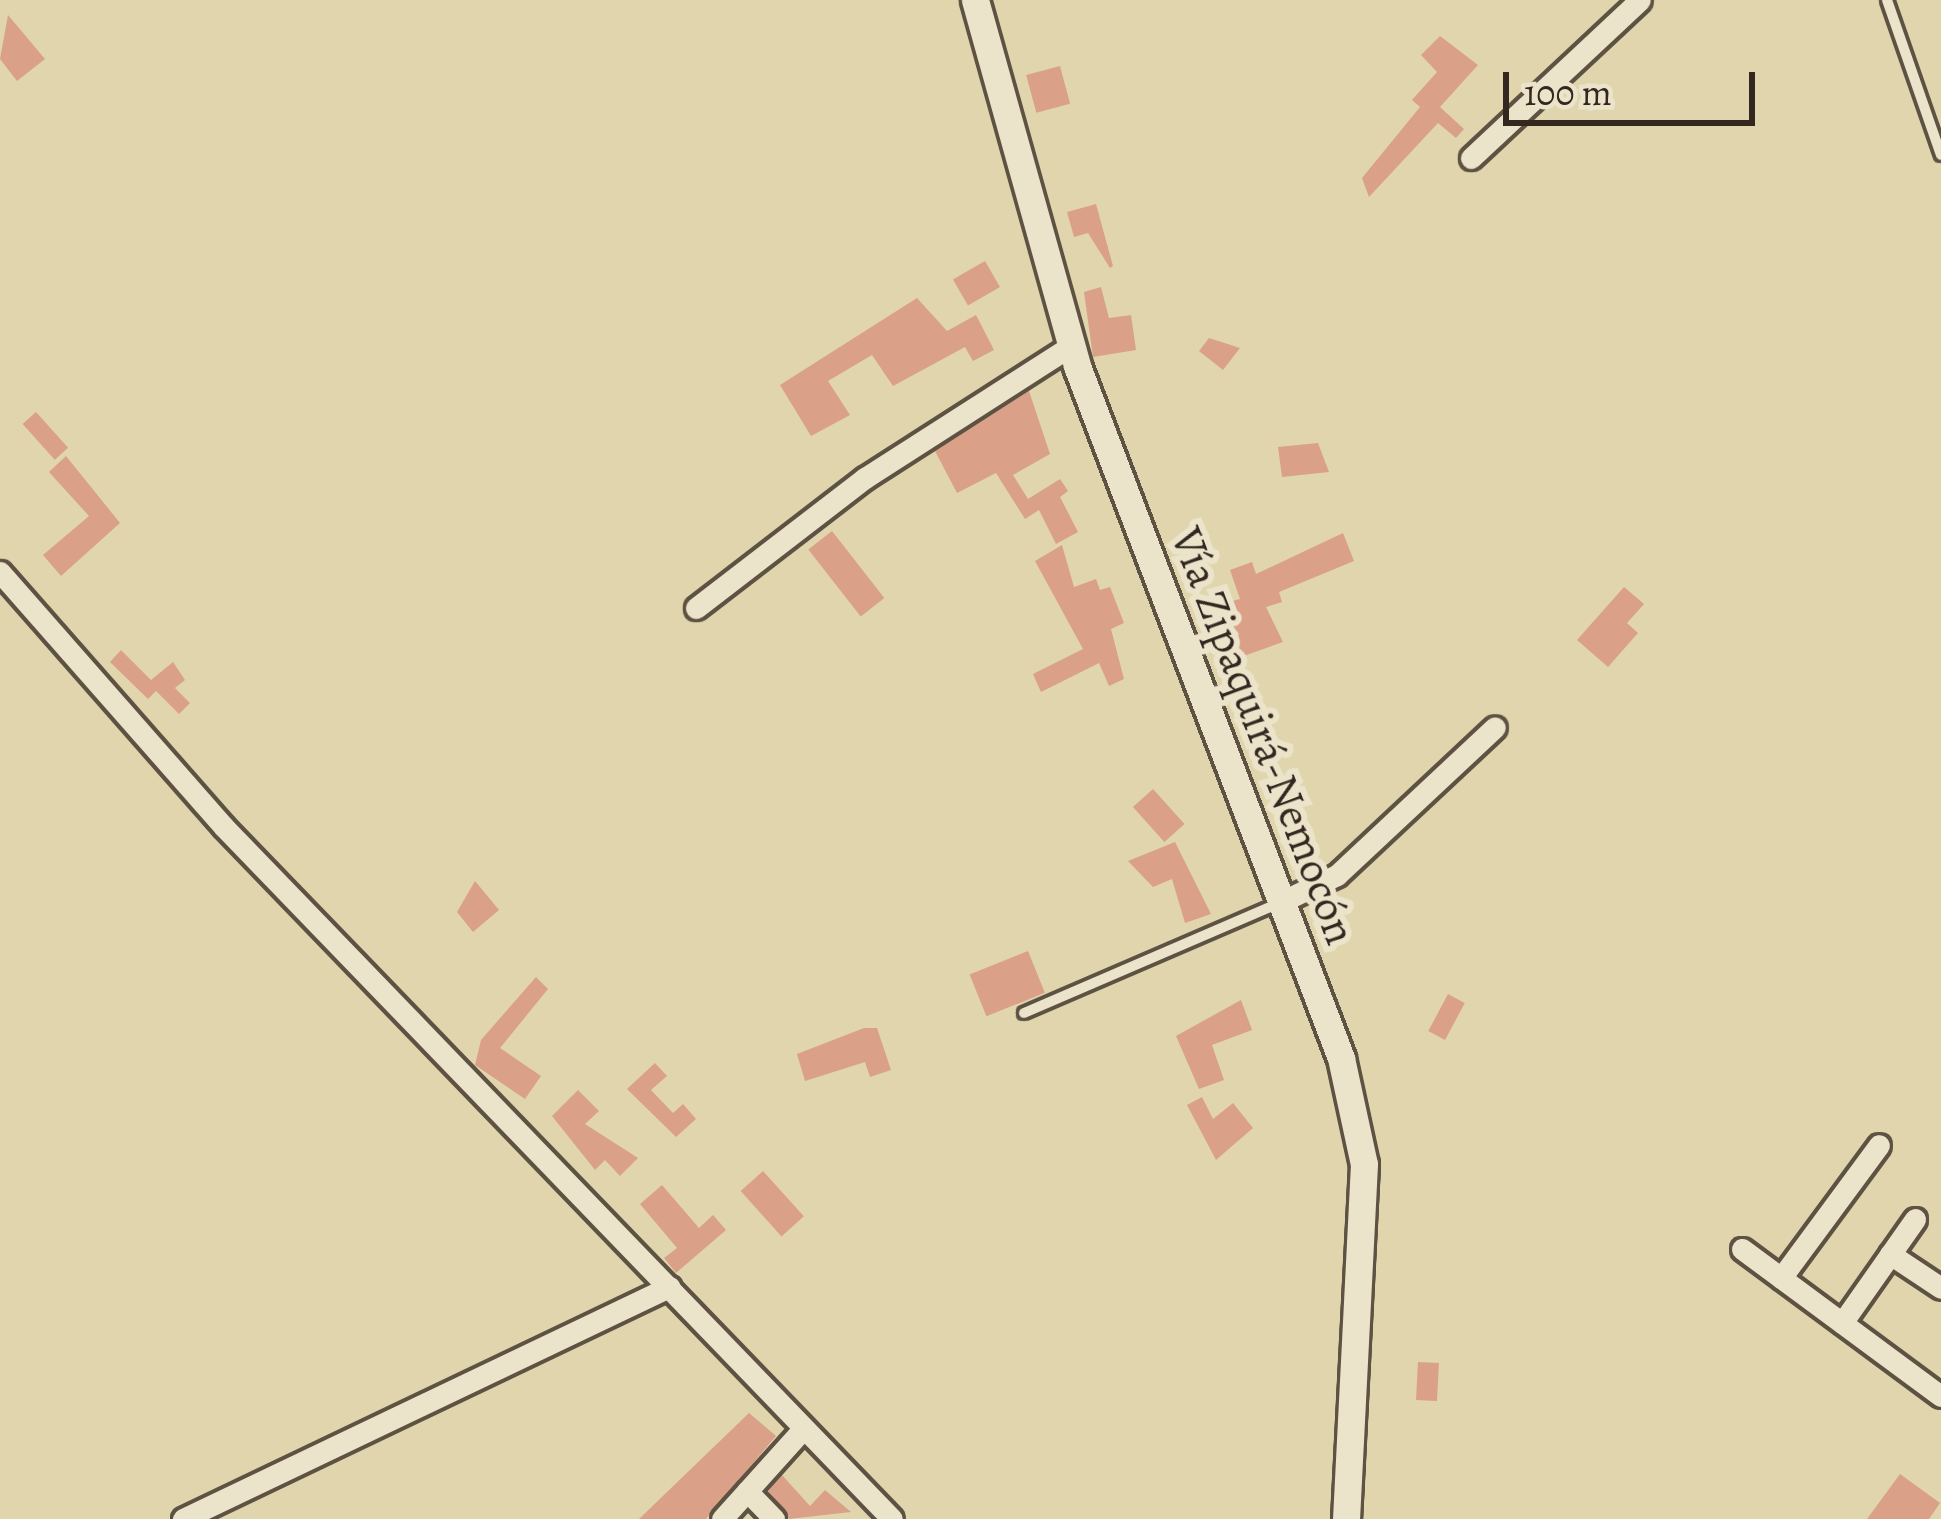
<!DOCTYPE html>
<html>
<head>
<meta charset="utf-8">
<style>
	body { margin:0 }
	#map { position:relative; width:1941px; height:1519px; overflow:hidden; background:#e0d5ad; font-family:Alegreya,serif }
	div>[style] { position:absolute }
	.building>* { inset:0; background:#daa188; transform-origin:0 0 }
	.roads { filter:drop-shadow(3px 0 #5e5243) drop-shadow(-3px 0 #5e5243) drop-shadow(0 3px #5e5243) drop-shadow(0 -3px #5e5243) }
	.lane>* { height:10px; margin:-5px; padding:0 5px; transform-origin:5px; border-radius:5px; background:#ebe4ca }
	.street>* { height:21px; margin:-10.5px; padding:0 10.5px; transform-origin:10.5px; border-radius:10.5px; background:#ebe4ca }
	.secondary>* { height:27px; margin:-13.5px; padding:0 13.5px; transform-origin:13.5px; border-radius:13.5px; background:#ebe4ca }
	span { translate:-50% -50%; white-space:nowrap; text-align:center; line-height:1.15; -webkit-text-stroke:12px #ebe4ca; paint-order:stroke }
	.street-label { font-size:45px; color:#332720 }
	.scale { position:absolute; left:1503px; top:72px; width:252px; height:54px; box-sizing:border-box; border:6px solid #332720; border-top:0; padding-left:15px; font-size:36px; line-height:42px; white-space:nowrap; color:#332720; -webkit-text-stroke:9px #ebe4ca; paint-order:stroke }
</style>
</head>
<body>
<div id="map">
	<div class="building">
		<div style="clip-path:polygon(8px 15px,45px 59px,17px 81px,0 59px)"></div>
		<div style="clip-path:polygon(1440px 36px,1478px 65px,1440px 107px,1464px 129px,1456px 138px,1438px 123px,1369px 197px,1362px 178px,1420px 107px,1412px 100px,1437px 72px,1421px 55px)"></div>
		<div style="left:1060px;top:66px;width:39px;height:35px;rotate:75deg"></div>
		<div style="clip-path:polygon(1096px 204px,1113px 266px,1110px 268px,1088px 233px,1074px 237px,1067px 212px)"></div>
		<div style="left:985px;top:261px;width:30px;height:37px;rotate:60deg"></div>
		<div style="clip-path:polygon(1101px 287px,1109px 318px,1131px 315px,1136px 350px,1093px 357px,1084px 292px)"></div>
		<div style="clip-path:polygon(917px 298px,947px 331px,976px 315px,994px 350px,973px 361px,965px 347px,893px 386px,872px 355px,828px 381px,850px 415px,811px 436px,780px 385px)"></div>
		<div style="clip-path:polygon(1209px 338px,1240px 348px,1223px 370px,1199px 351px)"></div>
		<div style="clip-path:polygon(1029px 391px,1050px 454px,1013px 475px,1028px 499px,1060px 479px,1068px 491px,1060px 497px,1078px 532px,1056px 544px,1039px 510px,1025px 519px,996px 473px,957px 493px,935px 451px)"></div>
		<div style="left:36px;top:412px;width:48px;height:18px;rotate:48deg"></div>
		<div style="clip-path:polygon(1318px 443px,1329px 472px,1282px 477px,1278px 447px)"></div>
		<div style="clip-path:polygon(66px 456px,120px 523px,61px 576px,43px 555px,89px 516px,49px 472px)"></div>
		<div style="left:832px;top:531px;width:85px;height:30px;rotate:52deg"></div>
		<div style="clip-path:polygon(1343px 533px,1354px 561px,1279px 592px,1282px 602px,1266px 607px,1283px 642px,1238px 658px,1227px 628px,1236px 625px,1229px 602px,1240px 599px,1230px 570px,1252px 562px,1256px 574px)"></div>
		<div style="clip-path:polygon(1062px 545px,1074px 587px,1096px 579px,1100px 590px,1110px 587px,1124px 623px,1111px 629px,1124px 679px,1109px 686px,1099px 663px,1041px 692px,1033px 674px,1083px 649px,1035px 561px)"></div>
		<div style="clip-path:polygon(1624px 587px,1644px 604px,1627px 623px,1638px 633px,1608px 667px,1577px 640px)"></div>
		<div style="clip-path:polygon(121px 650px,151px 680px,173px 662px,185px 680px,175px 688px,190px 703px,179px 714px,156px 691px,148px 699px,110px 662px)"></div>
		<div style="left:1153px;top:789px;width:47px;height:27px;rotate:48deg"></div>
		<div style="clip-path:polygon(1175px 842px,1211px 914px,1185px 923px,1172px 879px,1153px 887px,1128px 861px)"></div>
		<div style="clip-path:polygon(475px 881px,499px 910px,473px 932px,457px 912px)"></div>
		<div style="left:1028px;top:951px;width:45px;height:63px;rotate:68deg"></div>
		<div style="clip-path:polygon(536px 977px,548px 989px,500px 1048px,541px 1076px,525px 1099px,475px 1065px,481px 1040px)"></div>
		<div style="left:1448px;top:994px;width:19px;height:42px;rotate:28deg"></div>
		<div style="clip-path:polygon(1241px 1000px,1252px 1030px,1212px 1045px,1224px 1080px,1199px 1089px,1176px 1036px)"></div>
		<div style="clip-path:polygon(864px 1028px,877px 1028px,891px 1070px,870px 1077px,865px 1062px,805px 1081px,797px 1054px)"></div>
		<div style="clip-path:polygon(655px 1063px,667px 1076px,651px 1090px,673px 1113px,683px 1104px,696px 1119px,676px 1137px,627px 1089px)"></div>
		<div style="clip-path:polygon(578px 1090px,599px 1111px,585px 1124px,638px 1158px,620px 1176px,605px 1160px,595px 1170px,552px 1116px)"></div>
		<div style="clip-path:polygon(1202px 1097px,1213px 1119px,1233px 1103px,1253px 1128px,1216px 1160px,1187px 1105px)"></div>
		<div style="left:763px;top:1171px;width:61px;height:30px;rotate:48deg"></div>
		<div style="clip-path:polygon(662px 1185px,699px 1228px,713px 1215px,726px 1230px,676px 1273px,664px 1258px,677px 1248px,640px 1204px)"></div>
		<div style="left:1418px;top:1362px;width:21px;height:38px;rotate:3deg"></div>
		<div style="clip-path:polygon(749px 1413px,776px 1436px,706px 1519px,639px 1519px)"></div>
		<div style="clip-path:polygon(1900px 1474px,1940px 1503px,1929px 1519px,1867px 1519px)"></div>
		<div style="clip-path:polygon(782px 1475px,810px 1506px,825px 1490px,851px 1512px,789px 1519px,768px 1491px)"></div>
	</div>
	<div class="roads">
		<div class="lane">
			<div style="left:1887px;top:0;width:164px;rotate:70.8deg"></div>
			<div style="left:1024px;top:1013px;width:279px;rotate:-23.3deg"></div>
		</div>
		<div class="street">
			<div style="left:1471px;top:158px;width:231px;rotate:-43.1deg"></div>
			<div style="left:0;top:572px;width:338px;rotate:48.7deg"></div>
			<div style="left:223px;top:826px;width:963px;rotate:46.01deg"></div>
			<div style="left:696px;top:608px;width:213px;rotate:-37.6deg"></div>
			<div style="left:865px;top:478px;width:245px;rotate:-32.7deg"></div>
			<div style="left:1281px;top:902px;width:62px;rotate:-25.7deg"></div>
			<div style="left:1337px;top:875px;width:216px;rotate:-43.1deg"></div>
			<div style="left:1742px;top:1249px;width:247px;rotate:36.5deg"></div>
			<div style="left:1890px;top:1254px;width:61px;rotate:33.7deg"></div>
			<div style="left:1781px;top:1278px;width:165px;rotate:-53.6deg"></div>
			<div style="left:1842px;top:1323px;width:127px;rotate:-54.9deg"></div>
			<div style="left:747px;top:1491px;width:39px;rotate:46deg"></div>
			<div style="left:183px;top:1519px;width:539px;rotate:-25.52deg"></div>
			<div style="left:722px;top:1519px;width:122px;rotate:-48deg"></div>
		</div>
		<div class="secondary">
			<div style="left:975px;top:0;width:380px;rotate:74.4deg"></div>
			<div style="left:1077px;top:366px;width:741px;rotate:69.12deg"></div>
			<div style="left:1341px;top:1058px;width:108px;rotate:77.8deg"></div>
			<div style="left:1364px;top:1164px;width:355px;rotate:92.9deg"></div>
		</div>
	</div>
	<div class="street-label">
		<span style="left:1263px;top:736px;rotate:69deg">Vía Zipaquirá-Nemocón</span>
	</div>
	<div class="scale">100 m</div>
</div>
</body>
</html>
